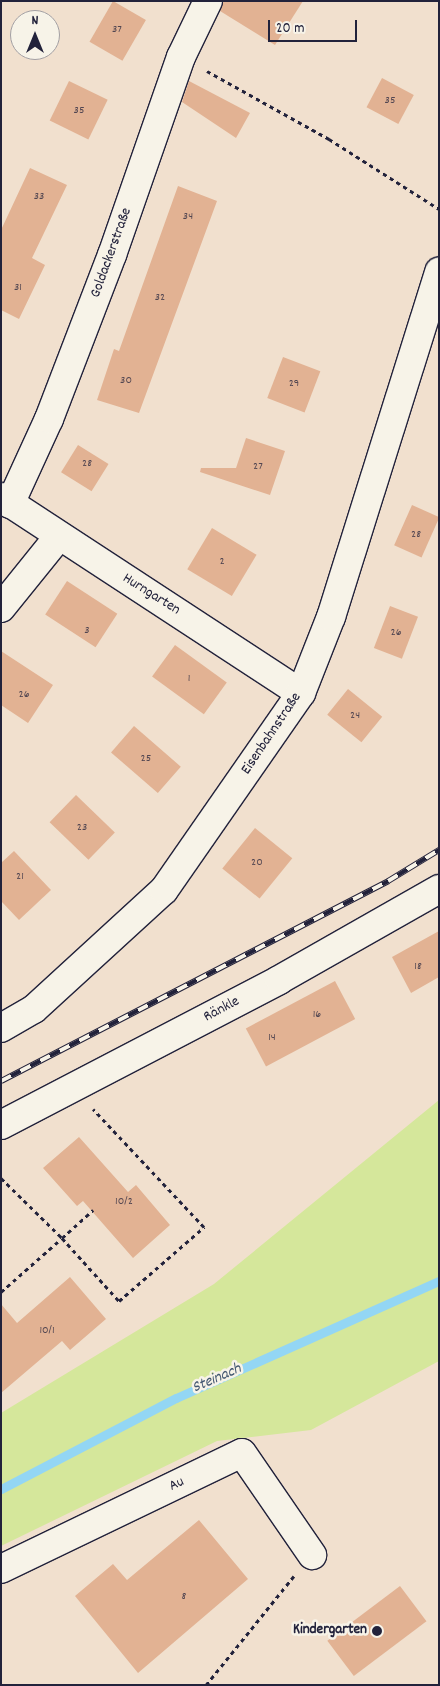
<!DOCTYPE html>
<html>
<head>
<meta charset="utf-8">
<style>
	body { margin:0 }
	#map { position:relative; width:440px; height:1686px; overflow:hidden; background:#f1e0ce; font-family:Dekko,sans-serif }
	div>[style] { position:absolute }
	.green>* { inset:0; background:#d5e79b }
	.stream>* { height:9px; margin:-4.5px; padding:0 4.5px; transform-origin:4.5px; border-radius:4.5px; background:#93d6f4 }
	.building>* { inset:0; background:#e2b293; transform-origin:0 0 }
	.path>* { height:3px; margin-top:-1.5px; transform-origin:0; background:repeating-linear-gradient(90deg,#22223b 0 4px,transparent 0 8px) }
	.roads { filter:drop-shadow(1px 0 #22223b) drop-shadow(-1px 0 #22223b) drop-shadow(0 1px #22223b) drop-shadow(0 -1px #22223b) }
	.minor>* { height:28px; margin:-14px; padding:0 14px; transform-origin:14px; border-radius:14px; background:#f7f3e8 }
	.rail>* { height:5.5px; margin-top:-2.75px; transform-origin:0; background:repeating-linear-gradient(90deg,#f7f3e8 0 11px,#22223b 0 22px); box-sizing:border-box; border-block:1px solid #22223b }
	.dots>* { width:14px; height:14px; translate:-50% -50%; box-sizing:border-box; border:2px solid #f7f3e8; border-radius:50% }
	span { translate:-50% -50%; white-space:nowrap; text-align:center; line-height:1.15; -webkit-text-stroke:5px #f7f3e8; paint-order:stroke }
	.number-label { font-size:12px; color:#524651 }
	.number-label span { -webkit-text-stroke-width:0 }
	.street-label { font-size:15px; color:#22223b }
	.poi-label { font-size:15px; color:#22223b; font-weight:700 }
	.right { translate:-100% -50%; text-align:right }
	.water-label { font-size:16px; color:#445872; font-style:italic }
	.frame { position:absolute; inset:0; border:2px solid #22223b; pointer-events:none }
	.north { position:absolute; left:10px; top:10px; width:50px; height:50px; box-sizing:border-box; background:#f7f3e8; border:1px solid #a29fa3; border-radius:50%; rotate:0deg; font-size:14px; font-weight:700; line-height:20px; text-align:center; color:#22223b }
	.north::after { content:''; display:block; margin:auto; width:18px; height:22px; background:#22223b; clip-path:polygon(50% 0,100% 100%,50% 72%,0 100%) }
	.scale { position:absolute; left:268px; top:20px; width:89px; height:22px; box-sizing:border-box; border:2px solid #22223b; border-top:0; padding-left:6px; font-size:15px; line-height:18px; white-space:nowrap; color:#22223b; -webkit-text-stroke:4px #f7f3e8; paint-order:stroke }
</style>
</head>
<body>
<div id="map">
	<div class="green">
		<div style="clip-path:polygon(439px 1100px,439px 1361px,311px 1430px,217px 1441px,1px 1546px,1px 1413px,214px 1284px)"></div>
	</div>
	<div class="stream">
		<div style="left:1px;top:1489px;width:197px;rotate:-27.5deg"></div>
		<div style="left:176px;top:1398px;width:288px;rotate:-24deg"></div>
	</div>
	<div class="building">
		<div style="left:113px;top:1px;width:38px;height:47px;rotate:30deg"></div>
		<div style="clip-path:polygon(223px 1px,303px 1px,275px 45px,220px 11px)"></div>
		<div style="left:382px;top:78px;width:36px;height:33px;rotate:28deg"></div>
		<div style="left:69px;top:81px;width:43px;height:44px;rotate:26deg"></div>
		<div style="clip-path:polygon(189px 81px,250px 113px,236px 138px,182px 102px)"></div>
		<div style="clip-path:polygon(30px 168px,67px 185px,32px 258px,45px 265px,19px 319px,1px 310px,1px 230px)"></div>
		<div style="clip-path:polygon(178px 186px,217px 201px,139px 413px,97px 400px,114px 349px,119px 351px)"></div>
		<div style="left:283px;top:357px;width:40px;height:44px;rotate:21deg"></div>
		<div style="clip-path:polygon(246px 438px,285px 451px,270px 495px,200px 472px,201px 468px,236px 468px)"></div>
		<div style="left:78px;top:445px;width:36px;height:32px;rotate:32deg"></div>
		<div style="left:412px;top:505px;width:30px;height:44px;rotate:24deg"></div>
		<div style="left:212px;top:528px;width:52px;height:48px;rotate:31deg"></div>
		<div style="left:67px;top:581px;width:60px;height:40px;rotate:33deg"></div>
		<div style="left:390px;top:606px;width:30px;height:45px;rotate:21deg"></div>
		<div style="left:175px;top:645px;width:64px;height:39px;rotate:36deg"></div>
		<div style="clip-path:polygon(1px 651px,53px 685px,28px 723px,1px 705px)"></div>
		<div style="left:348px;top:689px;width:44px;height:33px;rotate:39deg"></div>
		<div style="left:134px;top:726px;width:62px;height:35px;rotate:41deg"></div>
		<div style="left:76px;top:795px;width:54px;height:38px;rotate:44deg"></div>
		<div style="left:255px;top:828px;width:48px;height:52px;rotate:39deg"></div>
		<div style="clip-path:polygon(14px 851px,51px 890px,19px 920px,1px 901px,1px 863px)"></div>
		<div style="clip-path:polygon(439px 931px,439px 977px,411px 993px,392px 957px)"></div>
		<div style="left:335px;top:981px;width:43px;height:101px;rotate:62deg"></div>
		<div style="clip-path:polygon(79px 1137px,128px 1192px,136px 1185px,170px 1225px,133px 1258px,83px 1201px,77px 1206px,43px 1168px)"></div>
		<div style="clip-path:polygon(70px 1277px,106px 1319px,70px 1350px,62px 1341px,1px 1393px,1px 1304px,17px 1323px)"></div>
		<div style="clip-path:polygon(199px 1520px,248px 1579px,138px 1673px,75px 1596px,113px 1564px,127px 1580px)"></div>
		<div style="left:400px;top:1586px;width:44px;height:91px;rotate:53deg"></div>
	</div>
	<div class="path">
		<div style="left:207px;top:71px;width:140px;rotate:29.1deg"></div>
		<div style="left:329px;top:139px;width:130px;rotate:32.5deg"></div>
		<div style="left:1px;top:1178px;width:86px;rotate:44.5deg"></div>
		<div style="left:62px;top:1238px;width:42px;rotate:-42.1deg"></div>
		<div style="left:1px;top:1292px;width:81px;rotate:-41.5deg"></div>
		<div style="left:62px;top:1238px;width:85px;rotate:47.9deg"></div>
		<div style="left:119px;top:1301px;width:113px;rotate:-41deg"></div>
		<div style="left:204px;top:1227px;width:162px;rotate:-133.2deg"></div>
		<div style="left:206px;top:1685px;width:140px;rotate:-51.1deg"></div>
	</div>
	<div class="roads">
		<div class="minor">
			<div style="left:1px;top:497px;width:358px;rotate:33.2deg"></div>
			<div style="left:10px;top:504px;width:94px;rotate:-65.4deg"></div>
			<div style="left:49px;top:419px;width:176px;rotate:-69deg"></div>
			<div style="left:112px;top:255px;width:210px;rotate:-70.8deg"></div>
			<div style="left:181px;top:57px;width:62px;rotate:-64.3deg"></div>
			<div style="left:1px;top:608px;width:92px;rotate:-51.1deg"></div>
			<div style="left:1px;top:1028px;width:38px;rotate:-30deg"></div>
			<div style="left:34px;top:1009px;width:176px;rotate:-42.5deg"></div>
			<div style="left:164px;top:890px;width:240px;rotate:-55.2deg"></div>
			<div style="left:301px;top:693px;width:82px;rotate:-68.5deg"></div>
			<div style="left:331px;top:617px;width:362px;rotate:-72.6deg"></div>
			<div style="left:1px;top:1125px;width:314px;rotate:-27.5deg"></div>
			<div style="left:279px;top:980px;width:184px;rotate:-29.6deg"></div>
			<div style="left:1px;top:1569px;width:267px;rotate:-25.7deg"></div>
			<div style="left:242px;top:1453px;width:124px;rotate:55.5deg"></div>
		</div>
	</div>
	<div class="rail">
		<div style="left:1px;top:1081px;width:436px;rotate:-27.3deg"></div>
		<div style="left:388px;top:881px;width:60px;rotate:-31.3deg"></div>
	</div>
	<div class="dots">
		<div style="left:377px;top:1631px;background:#22223b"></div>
	</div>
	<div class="number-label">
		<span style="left:117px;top:30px">37</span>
		<span style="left:390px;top:101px">35</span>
		<span style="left:79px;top:111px">35</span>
		<span style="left:39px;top:197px">33</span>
		<span style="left:188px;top:217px">34</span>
		<span style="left:18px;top:288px">31</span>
		<span style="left:160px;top:298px">32</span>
		<span style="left:126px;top:381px">30</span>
		<span style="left:294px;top:384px">29</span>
		<span style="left:87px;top:464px">28</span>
		<span style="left:258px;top:467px">27</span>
		<span style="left:416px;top:535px">28</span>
		<span style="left:222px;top:562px">2</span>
		<span style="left:87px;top:631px">3</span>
		<span style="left:396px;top:633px">26</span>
		<span style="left:189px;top:679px">1</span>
		<span style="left:24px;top:695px">26</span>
		<span style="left:355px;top:716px">24</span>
		<span style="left:146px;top:759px">25</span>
		<span style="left:82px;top:828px">23</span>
		<span style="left:257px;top:863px">20</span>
		<span style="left:20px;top:877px">21</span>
		<span style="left:418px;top:967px">18</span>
		<span style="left:317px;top:1015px">16</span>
		<span style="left:272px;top:1038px">14</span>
		<span style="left:124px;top:1202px">10/2</span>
		<span style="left:47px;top:1331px">10/1</span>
		<span style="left:184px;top:1597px">8</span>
	</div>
	<div class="street-label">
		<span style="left:112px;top:253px;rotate:-70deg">Goldackerstraße</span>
		<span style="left:151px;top:595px;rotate:32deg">Hurngarten</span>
		<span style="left:272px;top:734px;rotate:-56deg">Eisenbahnstraße</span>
		<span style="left:222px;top:1010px;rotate:-28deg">Ränkle</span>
		<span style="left:177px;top:1485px;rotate:-26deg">Au</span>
	</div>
	<div class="poi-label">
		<span class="right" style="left:367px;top:1631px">Kindergarten</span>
	</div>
	<div class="water-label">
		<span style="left:217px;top:1379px;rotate:-24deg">Steinach</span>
	</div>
	<div class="frame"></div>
	<div class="north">N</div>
	<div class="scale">20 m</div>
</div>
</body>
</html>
